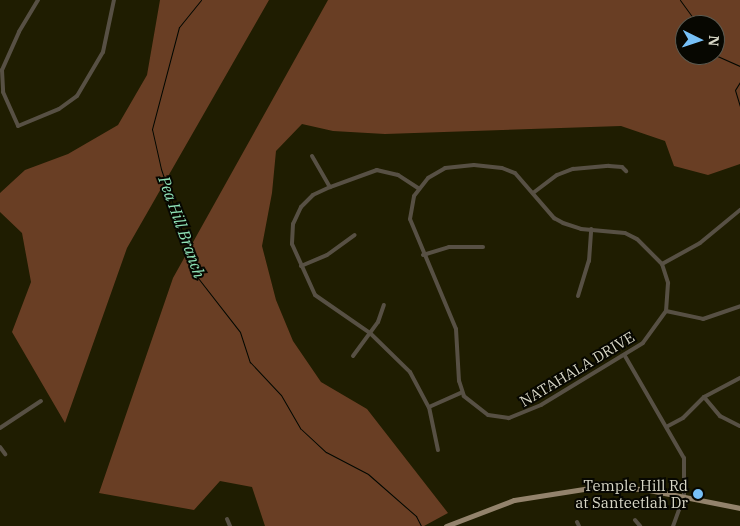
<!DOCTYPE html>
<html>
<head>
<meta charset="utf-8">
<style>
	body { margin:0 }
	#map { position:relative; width:740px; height:526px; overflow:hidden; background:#1f1d01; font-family:"IBM Plex Serif",serif }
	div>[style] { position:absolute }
	.forest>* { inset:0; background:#693e24 }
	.stream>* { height:1px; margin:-0.5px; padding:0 0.5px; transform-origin:0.5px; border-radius:0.5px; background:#000701 }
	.minor>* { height:4px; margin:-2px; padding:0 2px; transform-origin:2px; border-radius:2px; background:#575044 }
	.major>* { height:5px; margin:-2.5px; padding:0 2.5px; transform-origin:2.5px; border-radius:2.5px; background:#93836c }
	.dots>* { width:14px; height:14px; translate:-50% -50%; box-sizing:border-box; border:2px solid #070701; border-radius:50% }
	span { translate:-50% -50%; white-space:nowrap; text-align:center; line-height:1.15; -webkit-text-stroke:4px #070701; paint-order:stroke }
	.street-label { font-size:15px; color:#d8d7c6 }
	.poi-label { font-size:15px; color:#d8d7c6 }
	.right { translate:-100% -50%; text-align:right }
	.water-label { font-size:16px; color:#8fe2b6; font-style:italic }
	.north { position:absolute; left:675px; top:15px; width:50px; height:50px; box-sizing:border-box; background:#070701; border:1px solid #5b5a50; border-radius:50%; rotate:94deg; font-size:14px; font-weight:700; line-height:20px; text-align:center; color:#d8d7c6 }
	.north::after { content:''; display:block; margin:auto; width:18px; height:22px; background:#77c0f7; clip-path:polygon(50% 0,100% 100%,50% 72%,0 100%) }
</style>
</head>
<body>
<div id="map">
	<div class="forest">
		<div style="clip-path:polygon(160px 0,269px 0,127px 248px,65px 423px,12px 332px,31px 282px,22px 233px,0 212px,0 193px,25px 170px,68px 154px,118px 125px,147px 75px)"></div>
		<div style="clip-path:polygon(evenodd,328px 0,740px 0,740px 164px,708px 175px,674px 166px,665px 141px,621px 126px,385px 134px,333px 131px,302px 124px,276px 151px,272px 193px,262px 246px,276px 300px,293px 341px,321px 382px,367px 409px,448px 513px,424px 526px,265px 526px,252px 487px,220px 481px,194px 510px,99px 493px,173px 278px,328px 0,685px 25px,715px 25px,715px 55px,685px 55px,685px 25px)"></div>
	</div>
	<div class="stream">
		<div style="left:201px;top:0;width:35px;rotate:129deg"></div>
		<div style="left:179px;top:27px;width:106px;rotate:104.8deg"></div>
		<div style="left:152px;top:129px;width:41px;rotate:77.3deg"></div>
		<div style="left:161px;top:169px;width:115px;rotate:71.3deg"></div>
		<div style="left:198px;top:278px;width:68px;rotate:52.1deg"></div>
		<div style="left:240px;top:332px;width:32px;rotate:72deg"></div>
		<div style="left:250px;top:362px;width:45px;rotate:46.8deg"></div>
		<div style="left:281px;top:395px;width:39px;rotate:60deg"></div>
		<div style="left:301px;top:429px;width:34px;rotate:43deg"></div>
		<div style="left:326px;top:452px;width:47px;rotate:27.6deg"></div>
		<div style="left:368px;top:474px;width:64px;rotate:41.2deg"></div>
		<div style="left:416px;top:516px;width:11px;rotate:63deg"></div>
		<div style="left:680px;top:0;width:31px;rotate:54deg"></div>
		<div style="left:715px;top:55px;width:27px;rotate:24deg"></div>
		<div style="left:740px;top:82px;width:9px;rotate:122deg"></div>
		<div style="left:735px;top:90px;width:17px;rotate:73deg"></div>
	</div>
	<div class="minor">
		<div style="left:38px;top:0;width:37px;rotate:121deg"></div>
		<div style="left:19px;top:32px;width:42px;rotate:114.1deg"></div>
		<div style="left:2px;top:70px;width:22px;rotate:87deg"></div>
		<div style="left:3px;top:92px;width:37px;rotate:66deg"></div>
		<div style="left:18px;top:126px;width:44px;rotate:-22.5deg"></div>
		<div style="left:59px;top:109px;width:22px;rotate:-36deg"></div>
		<div style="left:77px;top:96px;width:51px;rotate:-59.4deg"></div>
		<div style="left:103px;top:52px;width:53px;rotate:-78.1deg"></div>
		<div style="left:312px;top:156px;width:36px;rotate:60deg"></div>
		<div style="left:474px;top:165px;width:28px;rotate:6deg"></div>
		<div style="left:502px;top:168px;width:14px;rotate:21deg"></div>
		<div style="left:515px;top:173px;width:60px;rotate:49.1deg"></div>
		<div style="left:554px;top:218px;width:10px;rotate:29deg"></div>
		<div style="left:563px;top:223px;width:19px;rotate:18deg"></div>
		<div style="left:581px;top:229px;width:44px;rotate:5.2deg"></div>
		<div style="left:625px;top:233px;width:13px;rotate:27deg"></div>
		<div style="left:637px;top:239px;width:35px;rotate:45deg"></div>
		<div style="left:662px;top:264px;width:20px;rotate:72deg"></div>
		<div style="left:668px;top:283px;width:28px;rotate:94deg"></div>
		<div style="left:666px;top:311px;width:39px;rotate:126deg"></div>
		<div style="left:643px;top:343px;width:119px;rotate:148.7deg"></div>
		<div style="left:541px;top:405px;width:35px;rotate:158deg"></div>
		<div style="left:509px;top:418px;width:21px;rotate:-172deg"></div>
		<div style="left:488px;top:415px;width:31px;rotate:-142deg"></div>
		<div style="left:464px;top:396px;width:16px;rotate:-108deg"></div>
		<div style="left:459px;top:381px;width:52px;rotate:-93.3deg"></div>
		<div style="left:456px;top:329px;width:119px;rotate:-112.7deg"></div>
		<div style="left:410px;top:219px;width:23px;rotate:-80deg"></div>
		<div style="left:414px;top:196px;width:23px;rotate:-52deg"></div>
		<div style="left:428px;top:178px;width:20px;rotate:-30deg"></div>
		<div style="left:445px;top:168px;width:29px;rotate:-6deg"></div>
		<div style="left:418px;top:188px;width:24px;rotate:-147deg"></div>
		<div style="left:398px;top:175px;width:22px;rotate:-167deg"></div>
		<div style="left:377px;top:170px;width:50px;rotate:160.1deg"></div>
		<div style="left:330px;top:187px;width:19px;rotate:155deg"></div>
		<div style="left:313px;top:195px;width:17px;rotate:135deg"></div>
		<div style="left:301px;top:207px;width:19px;rotate:115deg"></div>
		<div style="left:293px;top:224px;width:20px;rotate:93deg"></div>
		<div style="left:292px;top:244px;width:56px;rotate:65.7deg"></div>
		<div style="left:315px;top:295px;width:67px;rotate:34.6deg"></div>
		<div style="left:370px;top:333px;width:56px;rotate:44.3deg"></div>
		<div style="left:410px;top:372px;width:40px;rotate:62deg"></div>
		<div style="left:429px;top:407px;width:44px;rotate:78.2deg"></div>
		<div style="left:533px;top:193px;width:30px;rotate:-37deg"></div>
		<div style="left:557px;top:175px;width:17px;rotate:-21deg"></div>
		<div style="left:573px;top:169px;width:36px;rotate:-5deg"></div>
		<div style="left:609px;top:166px;width:13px;rotate:4deg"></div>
		<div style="left:622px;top:167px;width:6px;rotate:45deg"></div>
		<div style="left:423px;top:255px;width:27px;rotate:-17deg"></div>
		<div style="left:449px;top:247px;width:34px"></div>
		<div style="left:662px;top:264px;width:43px;rotate:-28.9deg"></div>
		<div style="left:700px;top:243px;width:52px;rotate:-39.5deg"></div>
		<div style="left:301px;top:266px;width:28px;rotate:-23deg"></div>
		<div style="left:327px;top:255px;width:34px;rotate:-36deg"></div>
		<div style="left:578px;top:296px;width:37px;rotate:-73deg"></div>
		<div style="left:589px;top:261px;width:32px;rotate:-86deg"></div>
		<div style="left:666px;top:311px;width:38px;rotate:12deg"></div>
		<div style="left:703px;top:319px;width:39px;rotate:-19deg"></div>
		<div style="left:353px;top:356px;width:42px;rotate:-53.7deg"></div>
		<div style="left:378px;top:322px;width:18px;rotate:-71deg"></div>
		<div style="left:625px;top:356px;width:118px;rotate:60deg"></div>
		<div style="left:684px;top:458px;width:38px;rotate:90deg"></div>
		<div style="left:684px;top:496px;width:32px;rotate:110deg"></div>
		<div style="left:704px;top:397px;width:25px;rotate:50deg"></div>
		<div style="left:720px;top:416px;width:22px;rotate:27deg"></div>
		<div style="left:429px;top:407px;width:36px;rotate:-24deg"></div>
		<div style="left:668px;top:426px;width:17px;rotate:-28deg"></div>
		<div style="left:683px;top:418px;width:30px;rotate:-45deg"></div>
		<div style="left:704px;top:397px;width:41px;rotate:-27.8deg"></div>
		<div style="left:0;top:428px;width:49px;rotate:-33.4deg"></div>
		<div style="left:0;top:447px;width:9px;rotate:54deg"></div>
		<div style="left:227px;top:519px;width:8px;rotate:67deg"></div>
		<div style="left:635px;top:520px;width:8px;rotate:50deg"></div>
		<div style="left:577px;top:522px;width:4px;rotate:63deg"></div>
	</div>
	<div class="major">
		<div style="left:446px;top:526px;width:73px;rotate:-20.9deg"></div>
		<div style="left:514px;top:500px;width:77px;rotate:-9deg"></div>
		<div style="left:590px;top:488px;width:54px;rotate:1.1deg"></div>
		<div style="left:644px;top:489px;width:98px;rotate:11.2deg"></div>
	</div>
	<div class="dots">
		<div style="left:698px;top:494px;background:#77c0f7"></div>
	</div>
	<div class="street-label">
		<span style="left:577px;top:369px;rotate:-31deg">NATAHALA DRIVE</span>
	</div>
	<div class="poi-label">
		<span class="right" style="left:688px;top:494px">Temple Hill Rd<br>at Santeetlah Dr</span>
	</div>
	<div class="water-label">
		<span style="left:182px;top:227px;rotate:70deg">Pea Hill Branch</span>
	</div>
	<div class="north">N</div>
</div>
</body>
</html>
